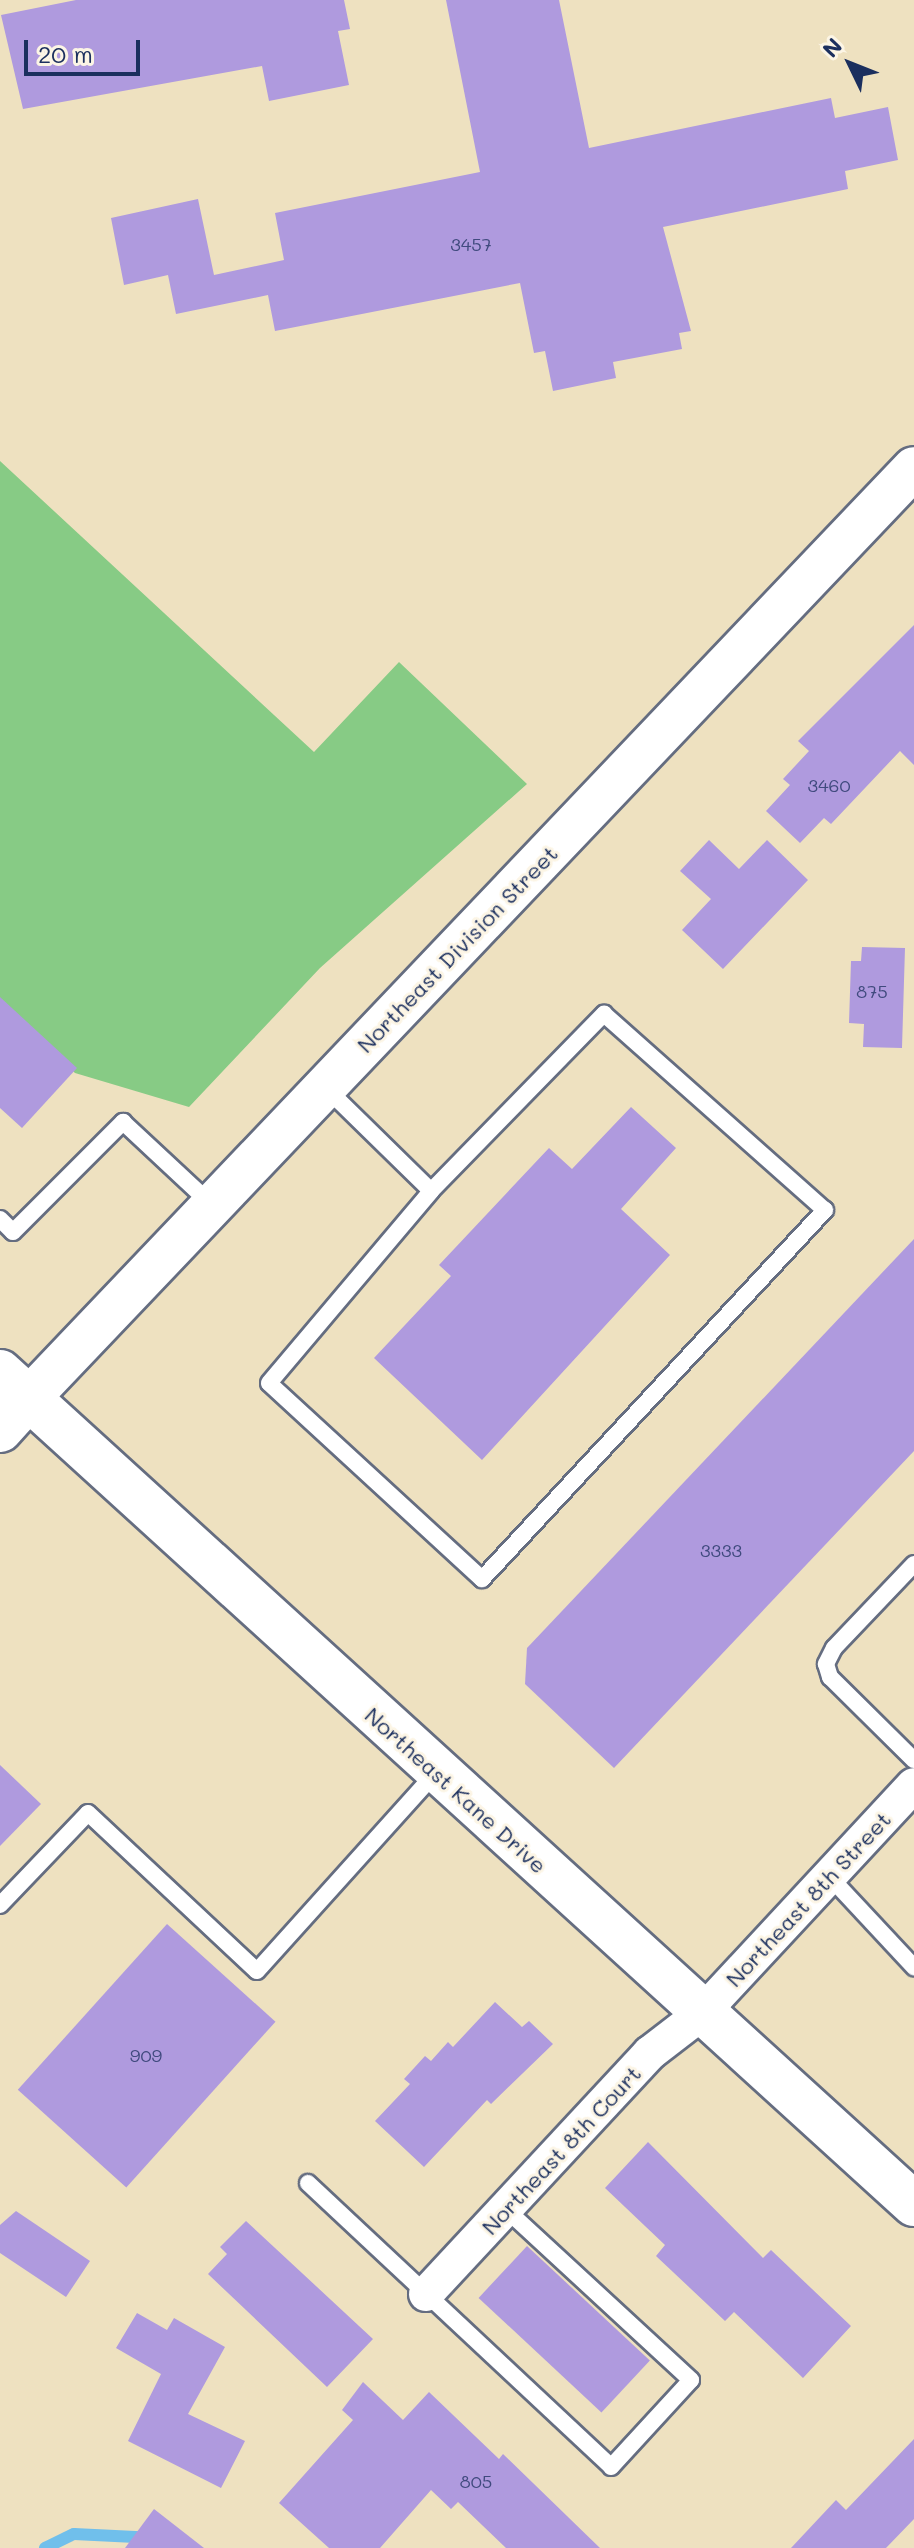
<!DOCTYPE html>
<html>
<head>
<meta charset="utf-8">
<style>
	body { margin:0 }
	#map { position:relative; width:914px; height:2548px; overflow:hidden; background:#eee1c0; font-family:Mali,sans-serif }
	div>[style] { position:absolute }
	.green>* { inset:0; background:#87cb85 }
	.stream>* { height:12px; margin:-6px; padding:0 6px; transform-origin:6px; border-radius:6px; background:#70bfeb }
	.building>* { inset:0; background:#af9ade; transform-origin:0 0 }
	.roads { filter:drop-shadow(2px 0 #656d80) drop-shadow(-2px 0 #656d80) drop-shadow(0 2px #656d80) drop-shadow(0 -2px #656d80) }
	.service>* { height:16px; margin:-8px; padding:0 8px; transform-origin:8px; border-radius:8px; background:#fff }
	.minor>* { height:34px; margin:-17px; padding:0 17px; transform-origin:17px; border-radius:17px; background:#fff }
	.tertiary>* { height:42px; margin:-21px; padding:0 21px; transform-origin:21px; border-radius:21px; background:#fff }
	.primary>* { height:44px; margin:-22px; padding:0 22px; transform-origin:22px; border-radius:22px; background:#fff }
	span { translate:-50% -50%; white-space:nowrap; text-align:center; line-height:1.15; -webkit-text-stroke:6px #fcf5e5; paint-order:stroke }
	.number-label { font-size:18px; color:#404a7e }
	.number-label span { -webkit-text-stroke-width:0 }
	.street-label { font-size:22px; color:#1b2f5e }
	.north { position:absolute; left:810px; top:24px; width:80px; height:80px; -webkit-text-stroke:6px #fcf5e5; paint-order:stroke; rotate:313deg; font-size:22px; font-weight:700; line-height:32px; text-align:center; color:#1b2f5e }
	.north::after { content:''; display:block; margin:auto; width:28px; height:36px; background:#1b2f5e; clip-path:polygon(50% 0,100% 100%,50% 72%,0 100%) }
	.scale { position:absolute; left:24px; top:40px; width:116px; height:36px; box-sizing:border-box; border:4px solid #1b2f5e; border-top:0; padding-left:10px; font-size:24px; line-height:28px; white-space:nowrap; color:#1b2f5e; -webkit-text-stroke:6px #fcf5e5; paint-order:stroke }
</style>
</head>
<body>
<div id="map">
	<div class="green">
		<div style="clip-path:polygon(0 461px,314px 752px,399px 662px,527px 784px,320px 968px,189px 1107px,75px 1073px,0 1002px)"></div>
	</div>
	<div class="stream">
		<div style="left:45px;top:2548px;width:32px;rotate:-26deg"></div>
		<div style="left:74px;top:2534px;width:82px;rotate:2.8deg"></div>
		<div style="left:156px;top:2538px;width:16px;rotate:38deg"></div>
	</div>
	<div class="building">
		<div style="clip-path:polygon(76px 0,344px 0,350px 29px,338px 31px,349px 85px,269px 101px,262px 66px,23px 109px,1px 15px)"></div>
		<div style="clip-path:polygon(446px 0,559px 0,589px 148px,831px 98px,835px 118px,888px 107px,898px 160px,845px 171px,848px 189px,663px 227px,691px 331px,679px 333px,682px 349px,613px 362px,616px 378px,553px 391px,545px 351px,534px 353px,520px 283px,275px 331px,268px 295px,176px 314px,168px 275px,124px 285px,111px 218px,198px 199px,214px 275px,284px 260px,275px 213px,480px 172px)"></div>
		<div style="clip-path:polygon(914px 625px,914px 765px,900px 751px,831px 824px,824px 818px,800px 843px,766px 811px,790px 785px,783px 779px,809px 751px,798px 741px)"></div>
		<div style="clip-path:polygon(709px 840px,739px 869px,767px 840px,808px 880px,723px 969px,682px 930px,711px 899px,680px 871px)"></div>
		<div style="clip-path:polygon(862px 947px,905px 948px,902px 1048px,863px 1047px,864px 1024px,849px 1023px,851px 961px,861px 961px)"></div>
		<div style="clip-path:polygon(0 997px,77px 1068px,22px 1128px,0 1108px)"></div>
		<div style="clip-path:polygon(631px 1107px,676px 1148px,621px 1209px,670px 1255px,482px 1460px,374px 1358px,451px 1276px,439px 1265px,549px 1148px,572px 1169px)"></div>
		<div style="clip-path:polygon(914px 1239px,914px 1451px,614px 1768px,525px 1684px,527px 1648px)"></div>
		<div style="clip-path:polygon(0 1765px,41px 1804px,0 1846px)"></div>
		<div style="left:167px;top:1924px;width:146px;height:223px;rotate:42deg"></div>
		<div style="clip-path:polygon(495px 2002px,522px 2027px,529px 2021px,553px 2044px,491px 2104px,487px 2100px,424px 2167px,375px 2121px,410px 2084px,404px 2079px,425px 2056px,431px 2061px,448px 2042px,453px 2047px)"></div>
		<div style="clip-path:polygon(648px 2142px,763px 2258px,771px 2250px,851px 2326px,803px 2378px,734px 2312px,725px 2321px,656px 2256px,665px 2245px,605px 2188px)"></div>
		<div style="clip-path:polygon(16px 2211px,90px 2261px,66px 2297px,0 2253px,0 2225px)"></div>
		<div style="clip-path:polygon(246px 2221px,373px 2339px,327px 2387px,208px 2274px,227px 2254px,220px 2247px)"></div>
		<div style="left:527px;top:2246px;width:168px;height:71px;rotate:43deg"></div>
		<div style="clip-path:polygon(137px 2313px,167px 2330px,174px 2318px,225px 2347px,188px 2414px,245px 2441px,221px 2488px,128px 2441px,161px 2374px,116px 2348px)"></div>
		<div style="clip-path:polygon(363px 2382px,403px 2420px,429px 2392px,499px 2459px,503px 2454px,600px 2548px,506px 2548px,458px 2502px,451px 2509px,431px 2490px,380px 2548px,329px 2548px,279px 2503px,353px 2420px,342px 2410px)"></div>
		<div style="clip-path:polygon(914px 2439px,914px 2519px,886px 2548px,791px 2548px,836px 2500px,846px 2510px)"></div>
		<div style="clip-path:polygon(154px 2509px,204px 2548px,125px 2548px)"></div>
	</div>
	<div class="roads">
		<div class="service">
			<div style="left:326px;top:1088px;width:147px;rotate:44.4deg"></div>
			<div style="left:431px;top:1191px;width:248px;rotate:-45.7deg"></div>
			<div style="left:604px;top:1014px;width:295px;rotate:41.6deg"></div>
			<div style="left:825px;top:1210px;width:504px;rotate:132.91deg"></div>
			<div style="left:482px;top:1579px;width:289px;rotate:-137.4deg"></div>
			<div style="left:269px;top:1383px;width:251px;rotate:-49.8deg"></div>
			<div style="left:0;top:1219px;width:18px;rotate:45deg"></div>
			<div style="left:13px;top:1232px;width:156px;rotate:-45deg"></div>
			<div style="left:123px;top:1122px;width:122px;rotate:43deg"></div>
			<div style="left:914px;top:1564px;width:116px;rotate:133.6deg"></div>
			<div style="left:834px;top:1648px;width:18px;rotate:117deg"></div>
			<div style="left:826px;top:1664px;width:14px;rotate:73deg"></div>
			<div style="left:830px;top:1677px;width:118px;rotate:44.7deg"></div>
			<div style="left:829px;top:1876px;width:125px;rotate:47deg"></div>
			<div style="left:0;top:1905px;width:127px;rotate:-46.3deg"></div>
			<div style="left:88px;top:1813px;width:231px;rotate:43.1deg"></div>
			<div style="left:257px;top:1971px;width:268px;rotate:-48deg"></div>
			<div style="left:308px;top:2183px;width:415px;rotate:43.1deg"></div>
			<div style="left:611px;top:2467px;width:118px;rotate:-47.4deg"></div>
			<div style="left:691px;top:2380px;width:252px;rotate:-137.3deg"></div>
		</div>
		<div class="minor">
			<div style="left:426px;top:2294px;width:329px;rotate:-47.1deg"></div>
			<div style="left:650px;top:2053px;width:66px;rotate:-37.6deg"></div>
			<div style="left:702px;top:2013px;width:311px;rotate:-47.1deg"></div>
		</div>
		<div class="tertiary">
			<div style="left:28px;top:1399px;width:1285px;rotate:-46.42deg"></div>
		</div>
		<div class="primary">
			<div style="left:0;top:1372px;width:1236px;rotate:42.31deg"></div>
			<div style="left:0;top:1430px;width:42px;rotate:-47.9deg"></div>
		</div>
	</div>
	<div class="number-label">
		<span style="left:471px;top:244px">3457</span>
		<span style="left:829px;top:785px">3460</span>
		<span style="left:872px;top:991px">875</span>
		<span style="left:721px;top:1550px">3333</span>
		<span style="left:146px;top:2055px">909</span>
		<span style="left:476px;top:2481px">805</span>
	</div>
	<div class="street-label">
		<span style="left:457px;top:949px;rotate:-46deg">Northeast Division Street</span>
		<span style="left:456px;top:1790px;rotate:42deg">Northeast Kane Drive</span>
		<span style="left:808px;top:1899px;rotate:-47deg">Northeast 8th Street</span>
		<span style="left:561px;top:2150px;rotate:-47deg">Northeast 8th Court</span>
	</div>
	<div class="north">N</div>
	<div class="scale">20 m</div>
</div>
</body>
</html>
